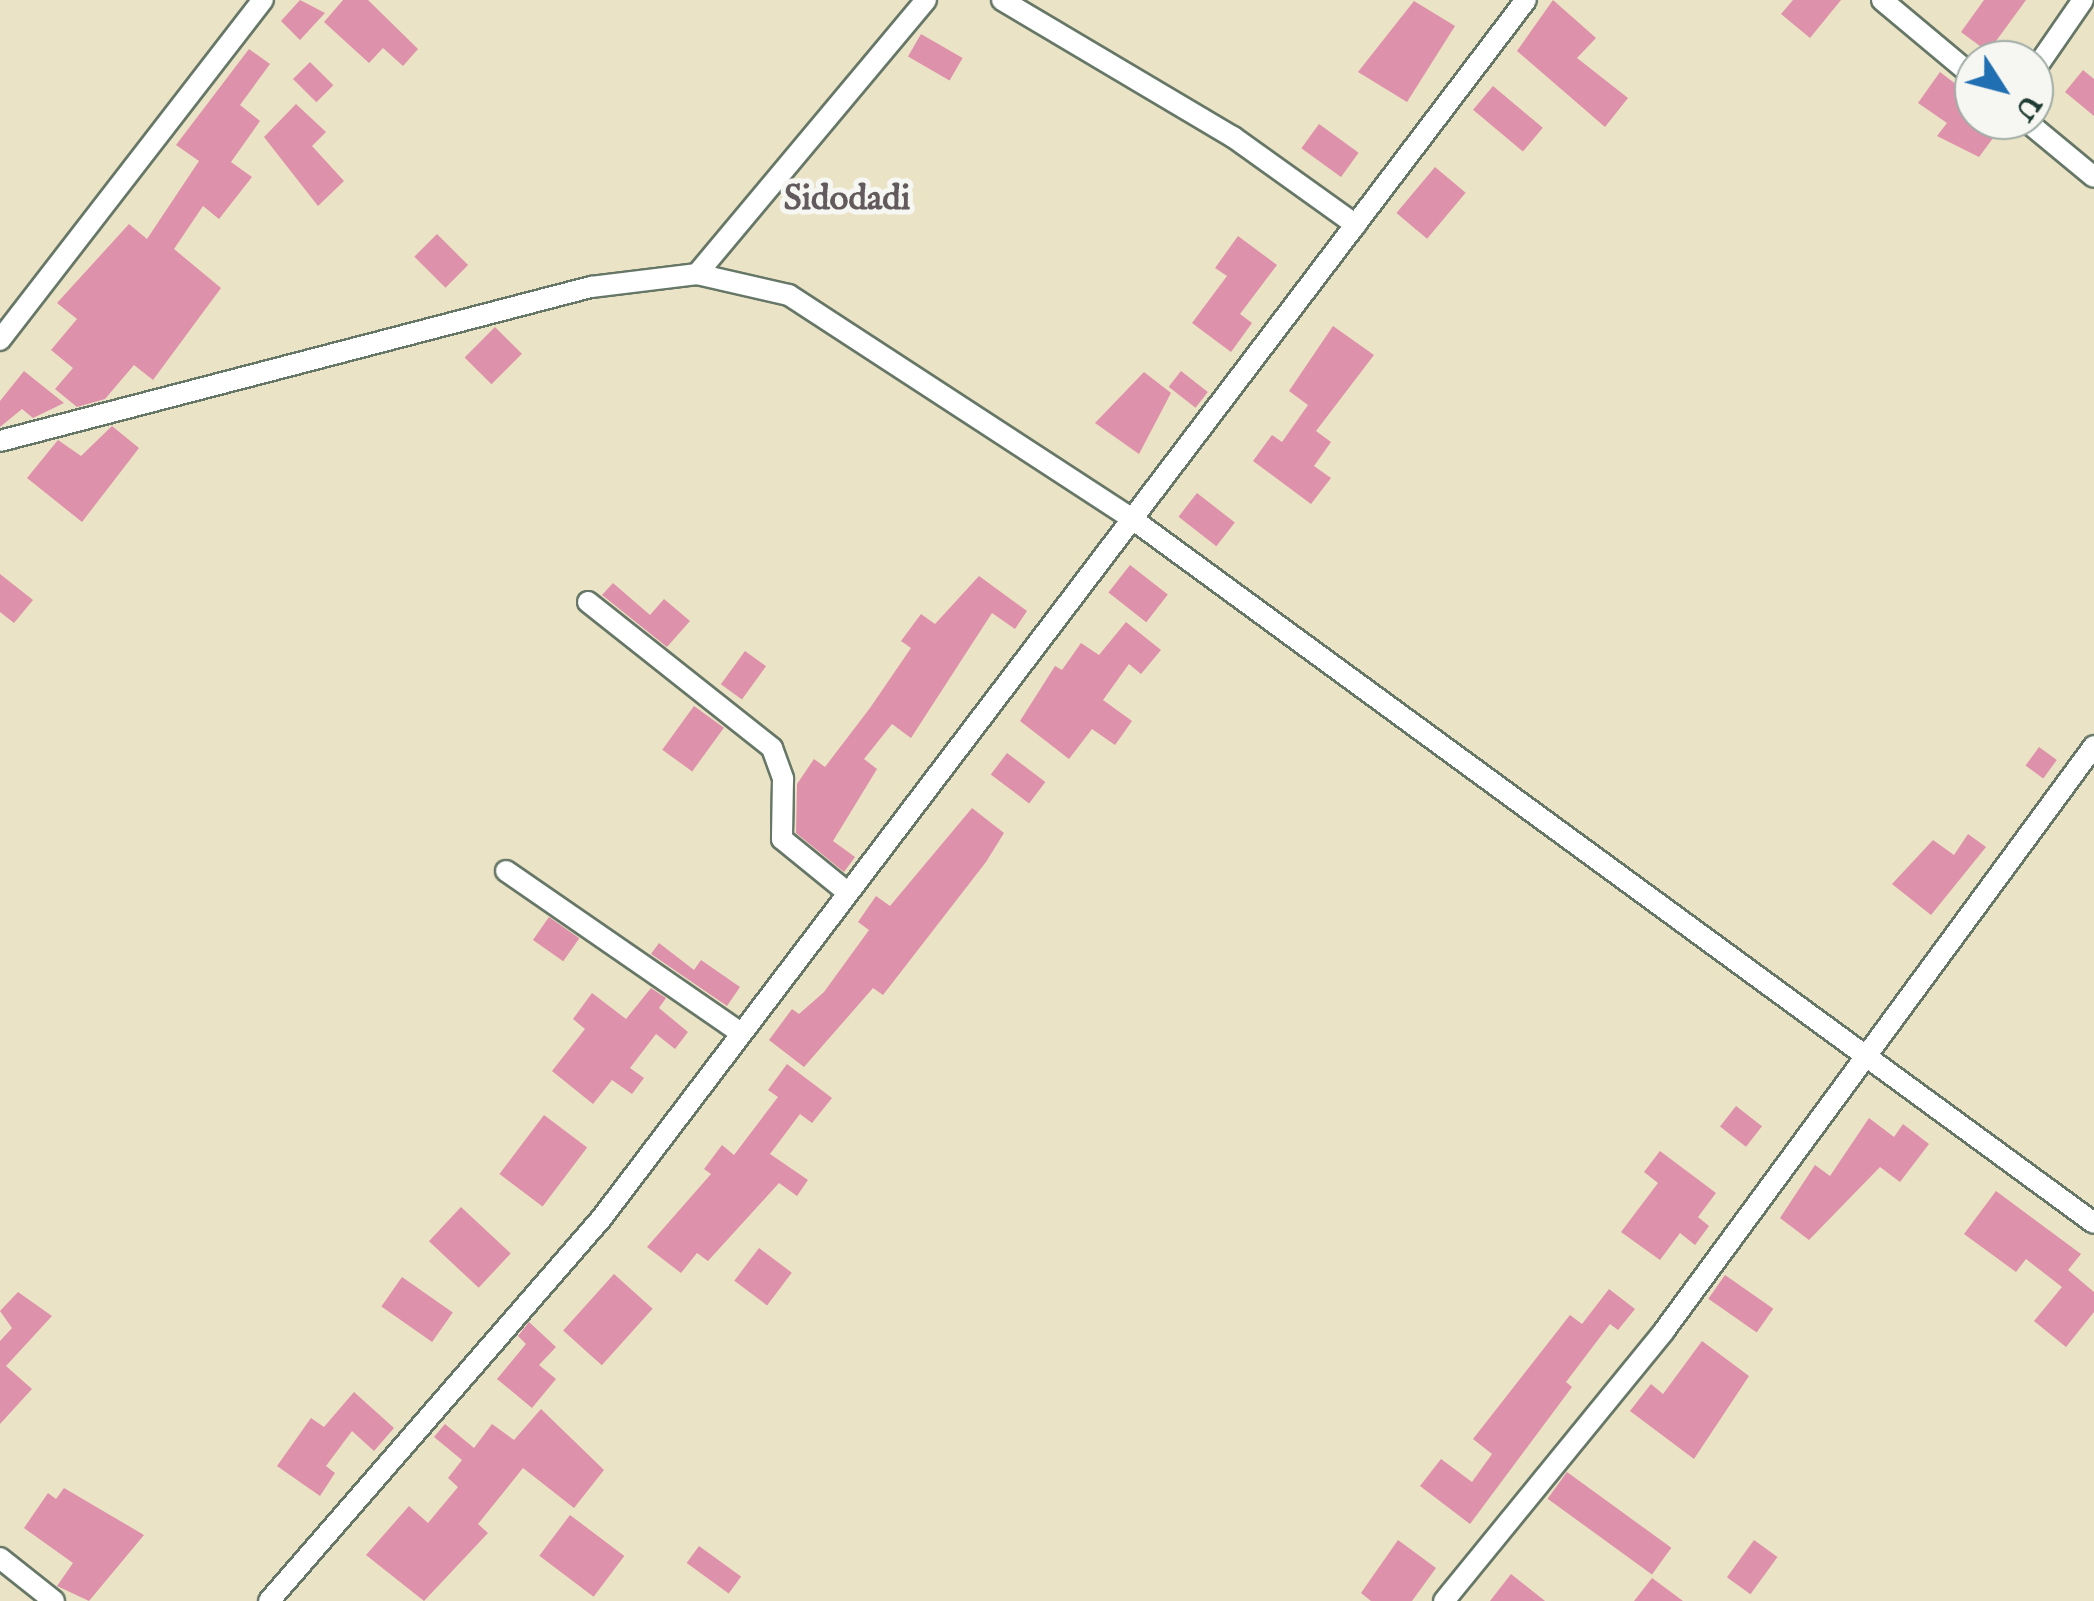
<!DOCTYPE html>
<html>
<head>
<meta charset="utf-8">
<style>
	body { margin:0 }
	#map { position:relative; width:2094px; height:1601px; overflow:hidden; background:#ebe3c5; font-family:"IM FELL English",serif }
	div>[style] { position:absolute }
	.building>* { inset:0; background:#de91aa; transform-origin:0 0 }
	.roads { filter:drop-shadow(2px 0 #667767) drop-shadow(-2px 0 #667767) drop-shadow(0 2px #667767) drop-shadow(0 -2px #667767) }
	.minor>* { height:20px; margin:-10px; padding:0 10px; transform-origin:10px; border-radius:10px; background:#fff }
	span { translate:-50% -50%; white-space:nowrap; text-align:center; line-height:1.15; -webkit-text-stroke:10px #f6f6f2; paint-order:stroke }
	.quarter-label { font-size:35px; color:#625a5d; font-weight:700 }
	.north { position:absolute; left:1954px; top:40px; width:100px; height:100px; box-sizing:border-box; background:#f6f6f2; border:2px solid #a0aca6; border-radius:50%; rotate:126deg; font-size:28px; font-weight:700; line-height:40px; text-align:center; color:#1f3d34 }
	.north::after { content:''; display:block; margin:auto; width:35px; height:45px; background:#1f6fb2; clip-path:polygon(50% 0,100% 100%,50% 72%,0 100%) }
</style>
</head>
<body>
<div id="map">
	<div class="building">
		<div style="clip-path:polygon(300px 0,325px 13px,300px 40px,281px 21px)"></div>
		<div style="clip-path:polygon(343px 0,368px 0,418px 49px,403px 66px,383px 48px,369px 63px,324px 22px)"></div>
		<div style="clip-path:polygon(1553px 0,1596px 38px,1577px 58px,1628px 98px,1605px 127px,1517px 51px)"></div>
		<div style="clip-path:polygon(1793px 0,1841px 0,1810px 38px,1781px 14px)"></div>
		<div style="clip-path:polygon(1984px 0,2026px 0,1988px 52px,1961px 32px)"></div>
		<div style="clip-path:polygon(1414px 1px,1455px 26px,1407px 102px,1358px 72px)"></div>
		<div style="left:921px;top:34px;width:48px;height:26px;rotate:30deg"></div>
		<div style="clip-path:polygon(249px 49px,270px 64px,240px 105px,260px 121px,231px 162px,252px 177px,219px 219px,203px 206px,174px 249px,221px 288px,153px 380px,134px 365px,105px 399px,77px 407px,55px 389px,73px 368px,51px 350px,77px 319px,57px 303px,129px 224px,147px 239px,199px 161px,176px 145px)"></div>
		<div style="left:310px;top:62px;width:33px;height:24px;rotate:45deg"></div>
		<div style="clip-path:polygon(2083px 70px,2094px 79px,2094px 116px,2065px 92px)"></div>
		<div style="clip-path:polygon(1940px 72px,1974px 98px,1974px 120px,1999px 130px,1979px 157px,1937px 136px,1947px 123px,1918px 103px)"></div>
		<div style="left:1493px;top:86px;width:65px;height:31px;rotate:40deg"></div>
		<div style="clip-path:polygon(296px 104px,326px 132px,312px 146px,344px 181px,318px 206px,264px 137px)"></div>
		<div style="left:1319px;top:124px;width:49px;height:30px;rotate:36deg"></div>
		<div style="left:1435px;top:167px;width:40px;height:60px;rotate:40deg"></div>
		<div style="left:437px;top:234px;width:44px;height:32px;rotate:45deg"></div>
		<div style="clip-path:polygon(1238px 236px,1277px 265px,1240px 314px,1252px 323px,1231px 352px,1192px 323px,1227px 276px,1215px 268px)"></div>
		<div style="clip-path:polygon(1333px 326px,1374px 355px,1316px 431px,1331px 442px,1314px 466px,1331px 478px,1311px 504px,1253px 461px,1272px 435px,1282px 442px,1308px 405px,1289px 391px)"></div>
		<div style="left:495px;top:327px;width:38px;height:43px;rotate:45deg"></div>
		<div style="clip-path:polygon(24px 371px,64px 403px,33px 418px,22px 409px,0 427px,0 401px)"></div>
		<div style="left:1181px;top:371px;width:34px;height:20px;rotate:38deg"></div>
		<div style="clip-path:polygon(1144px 372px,1171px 393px,1139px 454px,1095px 423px)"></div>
		<div style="clip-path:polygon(112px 426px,139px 448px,82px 522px,27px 478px,58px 440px,81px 456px)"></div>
		<div style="left:1197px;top:493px;width:48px;height:30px;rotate:38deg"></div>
		<div style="left:1130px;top:565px;width:48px;height:35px;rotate:38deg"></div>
		<div style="clip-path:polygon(0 574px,33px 600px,14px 623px,0 612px)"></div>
		<div style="clip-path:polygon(979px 576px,1027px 611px,1015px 629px,992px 613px,911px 738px,892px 724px,864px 759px,877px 769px,833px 841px,855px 857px,844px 872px,796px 833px,797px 784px,814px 759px,825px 767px,870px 708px,911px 648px,901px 641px,921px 614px,935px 624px)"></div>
		<div style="clip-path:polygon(613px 583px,650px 615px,664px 599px,690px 621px,667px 647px,602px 595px)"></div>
		<div style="clip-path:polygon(1126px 622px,1161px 650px,1141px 674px,1129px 664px,1103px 700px,1132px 721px,1115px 745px,1092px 729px,1069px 759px,1020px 721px,1055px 666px,1062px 670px,1081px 643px,1099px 655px)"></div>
		<div style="left:745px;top:651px;width:26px;height:41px;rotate:36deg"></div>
		<div style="left:694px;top:706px;width:37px;height:54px;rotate:36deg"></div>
		<div style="left:2039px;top:747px;width:22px;height:23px;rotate:36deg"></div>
		<div style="left:1007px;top:753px;width:48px;height:27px;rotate:37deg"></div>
		<div style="clip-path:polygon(972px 808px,1004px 833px,986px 862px,883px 995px,873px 988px,804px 1067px,769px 1040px,792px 1009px,799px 1014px,824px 992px,869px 930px,858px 922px,876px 896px,890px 906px)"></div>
		<div style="clip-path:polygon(1968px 834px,1986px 847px,1931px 915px,1892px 884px,1933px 840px,1954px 855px)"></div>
		<div style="left:549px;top:917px;width:37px;height:28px;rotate:35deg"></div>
		<div style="clip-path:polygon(659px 943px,694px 970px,701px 960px,740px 987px,727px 1006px,651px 954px)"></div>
		<div style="clip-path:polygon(651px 988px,666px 998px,659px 1008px,688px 1032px,675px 1049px,656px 1034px,630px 1068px,644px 1078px,632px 1094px,612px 1080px,593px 1104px,552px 1071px,585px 1029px,573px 1019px,592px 993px,626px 1019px)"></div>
		<div style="clip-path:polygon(787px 1064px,832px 1098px,812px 1123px,800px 1114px,770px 1154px,808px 1180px,797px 1196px,779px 1183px,708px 1261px,697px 1253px,681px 1273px,647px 1247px,711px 1174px,704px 1169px,722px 1145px,734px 1155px,778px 1097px,768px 1090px)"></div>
		<div style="left:1736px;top:1106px;width:33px;height:26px;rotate:38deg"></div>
		<div style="left:544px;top:1115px;width:54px;height:74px;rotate:37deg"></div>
		<div style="clip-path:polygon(1869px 1118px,1894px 1137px,1903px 1124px,1929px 1144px,1900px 1182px,1880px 1167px,1809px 1240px,1780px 1218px,1815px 1165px,1830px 1176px)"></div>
		<div style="clip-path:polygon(1660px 1151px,1716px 1193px,1698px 1217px,1709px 1226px,1695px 1245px,1680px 1233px,1660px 1260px,1621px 1232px,1658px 1183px,1644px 1172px)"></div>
		<div style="clip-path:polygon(1996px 1191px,2081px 1254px,2068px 1270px,2094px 1292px,2094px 1312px,2066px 1347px,2034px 1321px,2062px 1287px,2026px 1259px,2016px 1272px,1964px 1234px)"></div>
		<div style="left:461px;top:1207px;width:68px;height:47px;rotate:43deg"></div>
		<div style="left:759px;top:1248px;width:41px;height:41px;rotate:37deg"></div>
		<div style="left:614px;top:1274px;width:52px;height:76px;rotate:42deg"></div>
		<div style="left:1725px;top:1275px;width:59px;height:29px;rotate:35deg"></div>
		<div style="left:402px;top:1277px;width:62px;height:36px;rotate:35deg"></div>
		<div style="clip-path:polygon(1609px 1289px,1635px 1309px,1618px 1330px,1610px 1324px,1566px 1382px,1572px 1387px,1470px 1524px,1420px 1486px,1441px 1459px,1472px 1482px,1492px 1454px,1473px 1439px,1570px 1315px,1582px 1324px)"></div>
		<div style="clip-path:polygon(18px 1292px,52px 1316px,6px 1366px,32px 1389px,0 1424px,0 1341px,12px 1328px,0 1311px)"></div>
		<div style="clip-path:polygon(529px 1322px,556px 1347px,539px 1365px,556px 1379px,532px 1408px,497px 1379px,526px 1344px,518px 1336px)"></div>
		<div style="clip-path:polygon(1702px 1341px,1749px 1376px,1694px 1459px,1630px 1411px,1651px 1384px,1663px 1394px)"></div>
		<div style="clip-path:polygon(354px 1392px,394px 1428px,374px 1451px,352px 1431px,326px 1466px,335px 1473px,320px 1496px,277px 1466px,311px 1418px,324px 1427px)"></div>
		<div style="clip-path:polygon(541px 1409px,604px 1470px,574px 1508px,523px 1468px,478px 1524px,488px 1533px,424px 1601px,366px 1555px,409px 1506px,428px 1523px,458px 1487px,448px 1478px,462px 1460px,434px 1437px,445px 1424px,474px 1448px,492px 1424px,514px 1440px)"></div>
		<div style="left:1567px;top:1472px;width:129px;height:33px;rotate:36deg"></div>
		<div style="clip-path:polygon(64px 1488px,144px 1535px,89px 1601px,57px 1586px,73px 1563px,24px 1528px,48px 1493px,56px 1499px)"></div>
		<div style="left:570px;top:1515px;width:68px;height:51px;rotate:37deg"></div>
		<div style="clip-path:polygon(1398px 1540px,1436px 1568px,1412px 1601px,1371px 1601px,1361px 1593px)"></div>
		<div style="left:1754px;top:1540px;width:29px;height:46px;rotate:36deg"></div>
		<div style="left:699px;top:1546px;width:52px;height:21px;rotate:36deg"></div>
		<div style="clip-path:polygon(1511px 1574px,1545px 1601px,1490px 1601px)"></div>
		<div style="clip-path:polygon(1652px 1578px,1683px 1601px,1634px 1601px)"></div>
	</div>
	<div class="roads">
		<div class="minor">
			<div style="left:1002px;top:0;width:269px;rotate:30.7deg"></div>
			<div style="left:1233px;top:137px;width:151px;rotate:35.6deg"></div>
			<div style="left:1882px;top:0;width:120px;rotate:39.9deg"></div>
			<div style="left:2034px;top:71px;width:86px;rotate:-55.4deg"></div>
			<div style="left:2025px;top:120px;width:89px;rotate:39.6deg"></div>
			<div style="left:697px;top:274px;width:357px;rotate:-50.1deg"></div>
			<div style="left:0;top:340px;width:430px;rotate:-52.3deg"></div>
			<div style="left:0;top:441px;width:611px;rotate:-14.61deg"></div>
			<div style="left:591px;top:287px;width:107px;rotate:-7deg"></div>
			<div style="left:697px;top:274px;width:94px;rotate:12.9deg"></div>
			<div style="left:789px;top:295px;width:408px;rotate:33.1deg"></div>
			<div style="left:1131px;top:518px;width:1193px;rotate:36.21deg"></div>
			<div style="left:588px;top:602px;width:235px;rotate:38.4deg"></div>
			<div style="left:772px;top:748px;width:33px;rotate:70deg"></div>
			<div style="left:783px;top:779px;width:60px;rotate:91deg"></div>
			<div style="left:782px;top:839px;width:84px;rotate:39.2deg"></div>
			<div style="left:506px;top:871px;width:285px;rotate:34.6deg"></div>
			<div style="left:0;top:1558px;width:69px;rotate:38.5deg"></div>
			<div style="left:269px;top:1601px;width:506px;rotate:-49.01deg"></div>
			<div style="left:601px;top:1219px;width:1530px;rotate:-52.81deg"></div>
			<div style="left:1444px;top:1601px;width:348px;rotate:-50.8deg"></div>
			<div style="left:1664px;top:1331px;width:726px;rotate:-53.68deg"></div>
		</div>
	</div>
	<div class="quarter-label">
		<span style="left:847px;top:200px">Sidodadi</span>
	</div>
	<div class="north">U</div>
</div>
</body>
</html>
